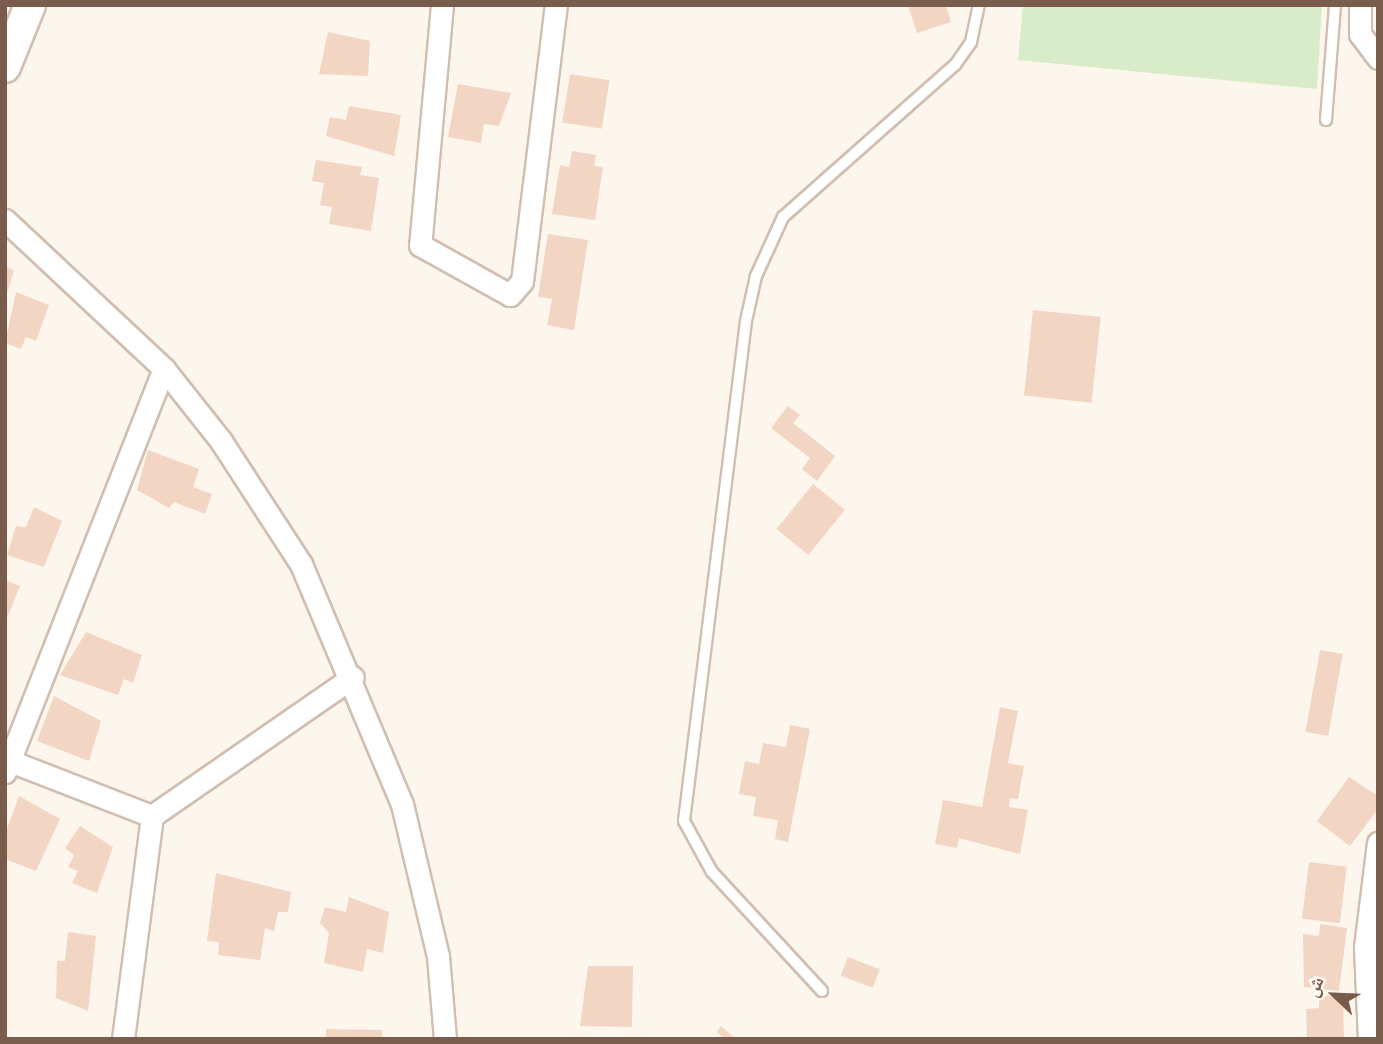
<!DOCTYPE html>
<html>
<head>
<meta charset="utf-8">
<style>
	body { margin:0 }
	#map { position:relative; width:1383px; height:1044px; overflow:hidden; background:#fdf6ec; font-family:"Nunito Sans","Noto Naskh Arabic",sans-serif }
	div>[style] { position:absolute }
	.green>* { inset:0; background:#d8ecc9 }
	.building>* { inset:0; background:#f3d5c3; transform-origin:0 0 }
	.roads { filter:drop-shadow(2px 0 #d1beb0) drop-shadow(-2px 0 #d1beb0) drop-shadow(0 2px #d1beb0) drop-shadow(0 -2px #d1beb0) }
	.lane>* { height:10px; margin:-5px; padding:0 5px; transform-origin:5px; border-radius:5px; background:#fff }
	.street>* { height:21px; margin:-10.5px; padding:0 10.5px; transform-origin:10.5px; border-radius:10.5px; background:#fff }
	.secondary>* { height:30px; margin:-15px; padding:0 15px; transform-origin:15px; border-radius:15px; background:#fff }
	span { translate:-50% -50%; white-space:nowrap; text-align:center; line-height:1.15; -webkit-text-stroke:6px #fffaf3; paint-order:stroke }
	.frame { position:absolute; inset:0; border:7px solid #7a5c4d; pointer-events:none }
	.north { position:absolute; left:1299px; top:960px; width:70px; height:70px; -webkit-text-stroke:5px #fffaf3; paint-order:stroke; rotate:293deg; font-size:19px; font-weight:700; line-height:28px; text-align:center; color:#7a5c4d }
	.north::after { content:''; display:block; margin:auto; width:24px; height:32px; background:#7a5c4d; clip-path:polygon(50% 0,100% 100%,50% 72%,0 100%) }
</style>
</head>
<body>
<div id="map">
	<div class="green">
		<div style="clip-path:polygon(1023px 5px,1322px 5px,1317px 89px,1018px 60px)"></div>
	</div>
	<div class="building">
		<div style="clip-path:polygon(908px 5px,946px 5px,951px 22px,917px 33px)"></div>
		<div style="clip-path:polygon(328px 32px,370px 41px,368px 76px,319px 74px)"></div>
		<div style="left:570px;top:74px;width:40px;height:49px;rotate:9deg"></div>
		<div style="clip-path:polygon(458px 84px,511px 93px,499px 126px,484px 124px,481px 143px,448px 137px)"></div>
		<div style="clip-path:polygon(349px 106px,401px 115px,394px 156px,326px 136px,330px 117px,346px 120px)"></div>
		<div style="clip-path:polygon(572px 151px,596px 155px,594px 166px,603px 167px,595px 220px,552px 214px,560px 165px,569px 167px)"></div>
		<div style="clip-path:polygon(316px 160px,362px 167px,360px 175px,379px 178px,371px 231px,329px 224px,332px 207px,320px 205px,324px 183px,312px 181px)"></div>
		<div style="clip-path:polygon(548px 234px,588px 240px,574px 330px,547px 325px,552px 299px,538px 297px)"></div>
		<div style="clip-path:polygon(5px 265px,14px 271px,6px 296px,5px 295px)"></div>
		<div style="clip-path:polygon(16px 292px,49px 305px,36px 341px,26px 337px,21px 349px,5px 343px)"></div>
		<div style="left:1033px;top:310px;width:68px;height:86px;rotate:6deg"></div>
		<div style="clip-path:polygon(788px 406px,800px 415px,793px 423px,835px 456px,817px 481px,802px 469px,810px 458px,771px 428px)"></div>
		<div style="clip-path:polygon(148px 450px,199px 469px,193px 487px,212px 494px,205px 514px,174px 502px,169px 508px,137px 490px)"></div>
		<div style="left:813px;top:484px;width:41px;height:58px;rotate:39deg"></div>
		<div style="clip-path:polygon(34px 507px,62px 521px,44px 567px,7px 555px,16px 526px,26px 527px)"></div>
		<div style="clip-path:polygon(5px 580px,20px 586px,5px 623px)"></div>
		<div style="clip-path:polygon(86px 632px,142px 655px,133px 683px,124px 679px,118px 695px,60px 675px)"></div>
		<div style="left:1320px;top:650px;width:23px;height:83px;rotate:10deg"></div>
		<div style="clip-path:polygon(54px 696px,101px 721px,89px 761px,37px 741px)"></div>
		<div style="clip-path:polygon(1000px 707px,1018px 711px,1008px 763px,1024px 766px,1018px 799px,1010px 798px,1009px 807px,1028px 810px,1020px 854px,959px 838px,957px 848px,935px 844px,943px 800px,982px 807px)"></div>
		<div style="clip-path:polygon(790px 725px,810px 729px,788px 842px,775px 839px,778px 820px,753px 816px,756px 797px,739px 794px,745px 761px,759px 764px,763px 743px,786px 747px)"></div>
		<div style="clip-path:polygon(1349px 777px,1378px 796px,1378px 809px,1350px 846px,1317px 821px)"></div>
		<div style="clip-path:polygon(19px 796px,60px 819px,36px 871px,5px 859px,5px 834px)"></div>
		<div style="clip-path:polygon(80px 826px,113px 847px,97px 893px,72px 883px,78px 871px,68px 867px,74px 855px,65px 848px)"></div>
		<div style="left:1309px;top:862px;width:38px;height:57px;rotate:7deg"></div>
		<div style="clip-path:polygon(216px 873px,291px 892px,288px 912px,278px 912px,274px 931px,265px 928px,260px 960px,218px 955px,219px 942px,207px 941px)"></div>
		<div style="clip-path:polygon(349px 897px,389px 912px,383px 953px,367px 949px,363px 972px,324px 963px,329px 933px,320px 923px,325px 907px,346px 912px)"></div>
		<div style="clip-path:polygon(1320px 924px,1347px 928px,1339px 991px,1304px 987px,1303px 934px,1319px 936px)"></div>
		<div style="clip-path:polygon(68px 932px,96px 936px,88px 1011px,56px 998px,57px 961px,65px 961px)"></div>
		<div style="left:848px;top:957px;width:34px;height:20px;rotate:21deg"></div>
		<div style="clip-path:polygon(588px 966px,633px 966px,632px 1027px,580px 1026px)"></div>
		<div style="clip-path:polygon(1343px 995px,1344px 1039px,1307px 1039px,1306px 1009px,1319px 1008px,1319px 996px)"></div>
		<div style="clip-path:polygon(721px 1026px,736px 1039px,725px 1039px,717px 1032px)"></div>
		<div style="left:326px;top:1029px;width:56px;height:10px;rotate:1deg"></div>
	</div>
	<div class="roads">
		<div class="lane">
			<div style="left:1326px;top:120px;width:115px;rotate:-85.5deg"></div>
			<div style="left:822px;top:991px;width:162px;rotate:-132.7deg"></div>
			<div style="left:712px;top:872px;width:58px;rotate:-118.8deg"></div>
			<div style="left:684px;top:821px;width:504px;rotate:-82.93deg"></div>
			<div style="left:746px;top:321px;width:46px;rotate:-77.5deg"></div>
			<div style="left:756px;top:276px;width:65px;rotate:-65.4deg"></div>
			<div style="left:783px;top:217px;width:230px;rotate:-41.5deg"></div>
			<div style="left:955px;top:65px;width:28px;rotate:-55deg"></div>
			<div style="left:971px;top:42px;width:38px;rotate:-78deg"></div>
		</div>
		<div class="street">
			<div style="left:442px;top:5px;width:241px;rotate:95.2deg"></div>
			<div style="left:420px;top:245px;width:103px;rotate:29.1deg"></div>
			<div style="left:510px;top:295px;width:18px;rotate:-49deg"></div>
			<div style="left:522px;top:281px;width:278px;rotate:-83deg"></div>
			<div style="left:1360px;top:5px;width:29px;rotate:90deg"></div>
			<div style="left:1360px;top:34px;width:30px;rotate:53deg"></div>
			<div style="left:5px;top:220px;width:218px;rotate:43.1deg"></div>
			<div style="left:164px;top:369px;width:92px;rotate:51.6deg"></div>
			<div style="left:221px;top:441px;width:147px;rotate:57deg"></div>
			<div style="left:301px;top:564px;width:260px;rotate:67.2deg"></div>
			<div style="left:402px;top:804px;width:156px;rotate:76.7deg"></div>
			<div style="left:438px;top:956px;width:83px;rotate:85.2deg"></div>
			<div style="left:10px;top:761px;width:152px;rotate:21.2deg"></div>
			<div style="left:5px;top:772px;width:433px;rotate:-68.5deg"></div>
			<div style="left:123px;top:1039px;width:225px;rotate:-82.6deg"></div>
			<div style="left:152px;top:816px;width:244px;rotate:-34.7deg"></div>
			<div style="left:1369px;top:1039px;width:92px;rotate:-92.5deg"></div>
			<div style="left:1365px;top:947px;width:105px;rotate:-82.9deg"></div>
		</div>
		<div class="secondary">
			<div style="left:5px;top:67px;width:67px;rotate:-68deg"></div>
		</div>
	</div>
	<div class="frame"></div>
	<div class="north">ش</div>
</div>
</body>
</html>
